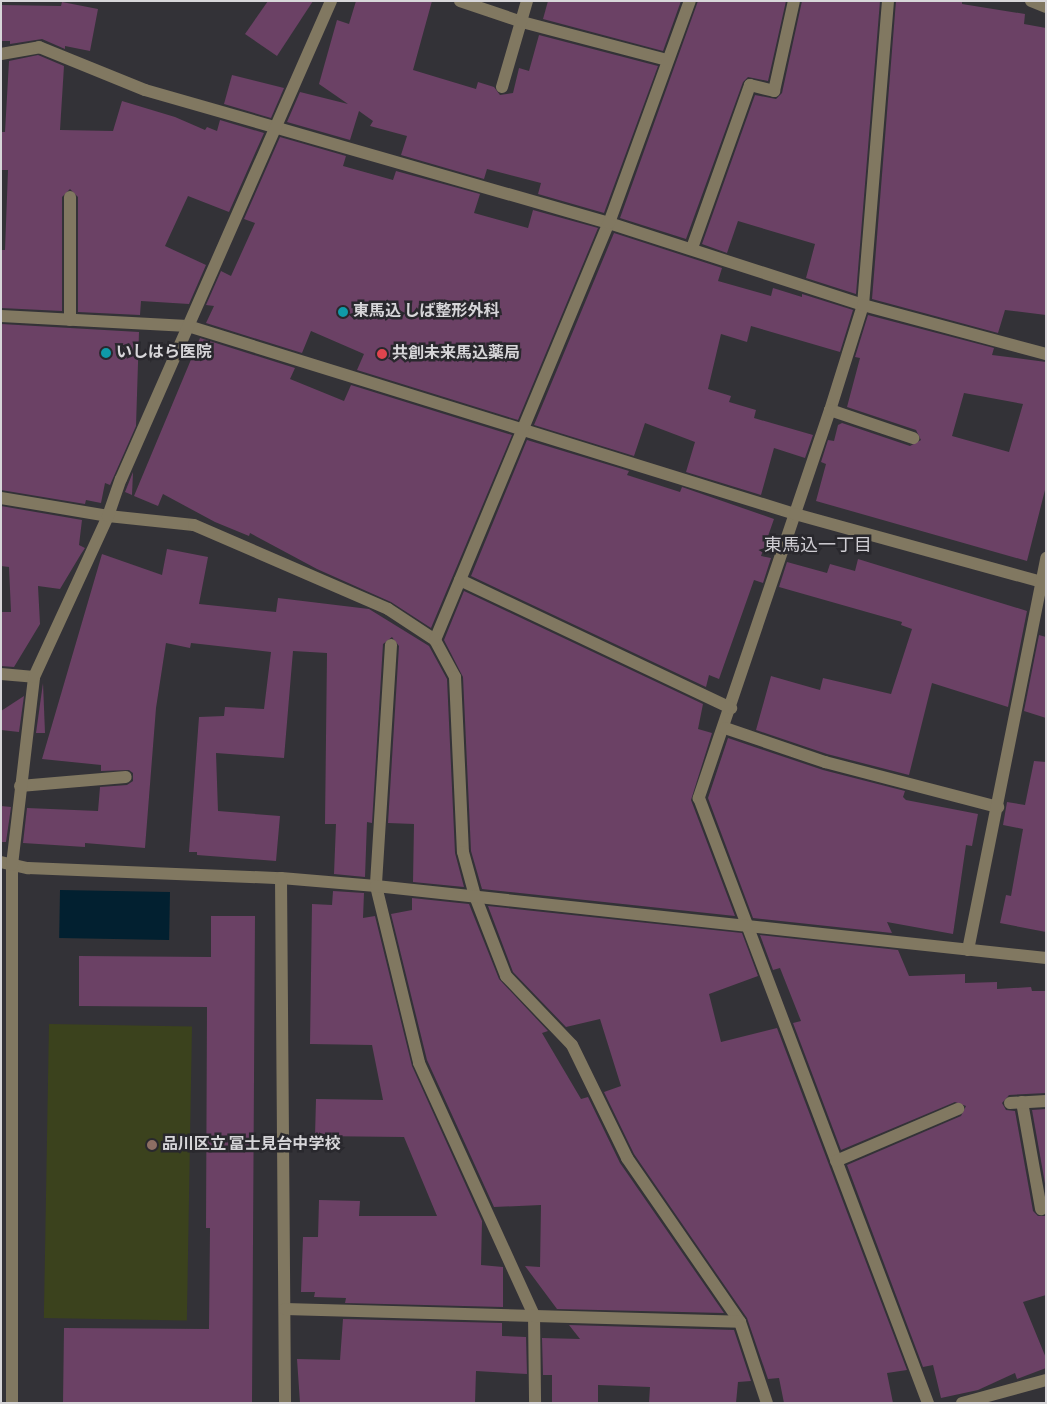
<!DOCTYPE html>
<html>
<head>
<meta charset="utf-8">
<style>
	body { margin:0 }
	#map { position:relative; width:1047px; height:1404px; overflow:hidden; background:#333237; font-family:"Sofia Sans Condensed","Noto Sans JP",sans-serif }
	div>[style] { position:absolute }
	.green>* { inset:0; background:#3b421d; transform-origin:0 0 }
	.water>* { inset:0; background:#022030; transform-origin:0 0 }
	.building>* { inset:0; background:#6b4165 }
	.minor>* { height:12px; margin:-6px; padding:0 6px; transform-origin:6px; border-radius:6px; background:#817861 }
	.dots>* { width:14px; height:14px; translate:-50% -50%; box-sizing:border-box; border:2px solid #29282d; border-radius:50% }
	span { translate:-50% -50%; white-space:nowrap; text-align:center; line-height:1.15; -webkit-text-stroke:5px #29282d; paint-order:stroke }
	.poi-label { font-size:16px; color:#d7d6d9; font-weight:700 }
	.left { translate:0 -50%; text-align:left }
	.neighbourhood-label { font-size:18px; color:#d0ced4 }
	.frame { position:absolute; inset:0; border:2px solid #d7d6d9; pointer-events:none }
</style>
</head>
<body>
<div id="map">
	<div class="green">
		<div style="left:49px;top:1024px;width:143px;height:294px;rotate:1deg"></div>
	</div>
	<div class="water">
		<div style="left:60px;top:890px;width:110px;height:48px;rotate:1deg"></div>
	</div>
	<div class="building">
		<div style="clip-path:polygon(268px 1px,313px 1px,277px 56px,245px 34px)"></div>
		<div style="clip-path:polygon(356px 1px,432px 1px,413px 70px,476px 89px,478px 82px,494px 87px,500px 95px,513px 93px,519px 68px,529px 71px,539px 35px,658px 66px,604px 213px,538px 194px,541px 183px,487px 169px,484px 179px,401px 155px,407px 136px,370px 126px,373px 121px,359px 111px,350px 140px,287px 122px,300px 92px,348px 104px,319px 84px,337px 20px,349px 24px)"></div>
		<div style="clip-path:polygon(548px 1px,681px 1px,663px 51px,543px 19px)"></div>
		<div style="clip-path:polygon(698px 1px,786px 1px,768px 81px,748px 77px,743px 82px,686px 239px,620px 218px)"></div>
		<div style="clip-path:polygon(802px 1px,880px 1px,856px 294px,806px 278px,815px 244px,738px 221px,727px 253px,702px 244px,755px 95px,776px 99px,782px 93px)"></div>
		<div style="clip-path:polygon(896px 1px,962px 1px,962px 4px,1025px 14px,1024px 24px,1046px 28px,1046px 315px,1005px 310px,998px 333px,872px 299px)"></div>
		<div style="clip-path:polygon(62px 2px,98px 9px,90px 51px,65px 46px,65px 49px,42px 39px,10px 44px,10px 41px,1px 41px,1px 5px,61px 6px)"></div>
		<div style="clip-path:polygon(38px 55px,64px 66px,60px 130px,113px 131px,122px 101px,175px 117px,205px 130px,207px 127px,217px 131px,220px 120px,264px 133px,229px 212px,188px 196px,165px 246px,206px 265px,189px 304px,141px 301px,140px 315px,78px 312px,78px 197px,70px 189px,62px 197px,62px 311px,1px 308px,1px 250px,5px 250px,8px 170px,1px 170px,1px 132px,5px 132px,9px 61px)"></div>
		<div style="clip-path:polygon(232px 75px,284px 88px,271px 118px,224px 104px)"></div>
		<div style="clip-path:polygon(280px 137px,346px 156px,343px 166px,393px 180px,396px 171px,480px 194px,474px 213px,528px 228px,533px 210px,598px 228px,518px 420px,357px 370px,364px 354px,311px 331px,302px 353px,206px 323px,214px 306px,206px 305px,221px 271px,231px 276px,255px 223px,244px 219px)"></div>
		<div style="clip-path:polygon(614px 233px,722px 268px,718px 281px,771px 296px,773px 288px,802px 297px,802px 294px,853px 310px,840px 352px,751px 326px,747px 342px,721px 334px,708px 389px,731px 396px,729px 402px,756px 410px,754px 418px,813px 435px,805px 458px,774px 448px,761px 495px,686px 472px,695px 442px,645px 423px,634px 456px,534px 425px)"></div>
		<div style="clip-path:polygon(evenodd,868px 315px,994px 348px,992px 355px,1046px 362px,1046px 486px,1027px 561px,816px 501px,826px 464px,821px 462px,828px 440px,834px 441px,838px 425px,842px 423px,910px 446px,921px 440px,916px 430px,847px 407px,860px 358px,855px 357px,868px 315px,964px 393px,1023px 404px,1009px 452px,952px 436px,964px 393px)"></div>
		<div style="clip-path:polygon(1px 324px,139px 332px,136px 426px,110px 485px,105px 483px,101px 503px,86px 500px,85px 504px,1px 490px)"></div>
		<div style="clip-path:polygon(200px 338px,295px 368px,290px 379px,344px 401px,351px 385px,512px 435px,431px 628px,391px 602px,317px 569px,250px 533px,249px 536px,215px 522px,163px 494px,158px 506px,134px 496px)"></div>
		<div style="clip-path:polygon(527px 440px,629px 471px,627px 475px,680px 492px,682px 487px,774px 519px,761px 556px,771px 558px,763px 583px,754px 580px,719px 679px,709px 675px,706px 687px,471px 576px)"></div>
		<div style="clip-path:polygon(133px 472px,132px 495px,125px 492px)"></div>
		<div style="clip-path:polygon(1px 506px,82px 520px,79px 545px,85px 548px,81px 554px,60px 589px,38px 586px,40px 624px,14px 667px,1px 666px,1px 612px,11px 612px,9px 567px,1px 566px)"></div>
		<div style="clip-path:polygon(167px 549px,208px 557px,199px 604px,276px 612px,278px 598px,369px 609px,429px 646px,447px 679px,455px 853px,464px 887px,413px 882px,414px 824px,388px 823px,399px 646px,392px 637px,383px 644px,372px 823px,367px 822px,365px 877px,334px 874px,336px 824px,325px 824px,327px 653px,293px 651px,284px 758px,216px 753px,218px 811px,280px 816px,276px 861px,197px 855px,197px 852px,189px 852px,199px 717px,224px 716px,225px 707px,264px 709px,271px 652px,191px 643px,190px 648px,166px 643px,156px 708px,145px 848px,85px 843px,85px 847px,23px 843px,27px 808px,98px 811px,100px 787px,127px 785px,133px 781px,133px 773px,129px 770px,101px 771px,101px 765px,42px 759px,102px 554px,162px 575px)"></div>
		<div style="clip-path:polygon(858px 559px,1027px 611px,1008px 707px,932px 683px,909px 775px,827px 754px,756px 730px,771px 676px,820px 690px,823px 678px,891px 694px,912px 629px,901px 625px,902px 622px,779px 587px,787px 562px,827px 573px,830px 564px,855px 571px)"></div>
		<div style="clip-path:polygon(464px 591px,703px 704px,698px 729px,712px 733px,691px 800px,735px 916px,482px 889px,471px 851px,463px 677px,444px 640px)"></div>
		<div style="clip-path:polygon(1039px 635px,1046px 637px,1046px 718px,1024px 711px)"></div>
		<div style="clip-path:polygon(43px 683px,45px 733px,36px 733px)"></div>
		<div style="clip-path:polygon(24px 696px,19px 732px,1px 730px,1px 711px)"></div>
		<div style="clip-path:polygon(728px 738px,823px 770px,905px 791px,903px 797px,906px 800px,978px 814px,972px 846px,966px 845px,953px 934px,887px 922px,892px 933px,753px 918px,708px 798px)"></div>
		<div style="clip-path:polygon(1034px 761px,1046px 762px,1046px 932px,1000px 923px,1006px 895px,1011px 896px,1023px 829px,1003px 825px,1007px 802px,1025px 805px)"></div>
		<div style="clip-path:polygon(1px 806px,11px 807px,6px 842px,1px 842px)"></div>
		<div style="clip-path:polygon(333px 891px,364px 893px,363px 918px,375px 916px,412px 1066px,482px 1221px,481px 1265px,503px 1267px,503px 1307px,345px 1303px,346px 1298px,314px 1297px,315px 1292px,301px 1292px,303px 1237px,318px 1237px,319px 1200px,360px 1201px,359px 1216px,437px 1216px,404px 1137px,315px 1136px,316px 1099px,383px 1100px,372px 1045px,310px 1044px,312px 904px,332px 905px)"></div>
		<div style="clip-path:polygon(412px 898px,469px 904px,499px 979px,548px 1031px,542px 1033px,581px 1099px,588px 1097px,620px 1163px,724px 1313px,557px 1309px,525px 1266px,540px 1267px,541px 1205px,494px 1207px,427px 1060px,391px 914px,412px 910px)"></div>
		<div style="clip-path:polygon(488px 906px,742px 933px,758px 976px,709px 994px,721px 1042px,777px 1028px,907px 1370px,887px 1373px,893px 1403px,784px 1403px,779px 1378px,768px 1379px,747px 1318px,634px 1154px,604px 1092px,621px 1086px,600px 1019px,566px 1027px,513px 972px)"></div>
		<div style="clip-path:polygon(211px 916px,255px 916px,252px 1403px,63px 1403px,64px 1328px,209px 1329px,210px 1228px,206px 1228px,207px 1007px,79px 1006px,79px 956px,211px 957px)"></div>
		<div style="clip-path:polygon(760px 935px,898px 950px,909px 976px,965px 974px,965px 983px,997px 982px,997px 989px,1031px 987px,1032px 991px,1046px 991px,1046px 1093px,1009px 1095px,1002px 1103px,1006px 1110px,1015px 1111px,1033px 1211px,1038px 1216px,1046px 1216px,1046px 1295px,1023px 1302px,1046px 1358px,1046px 1368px,1017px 1379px,1015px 1373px,978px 1390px,941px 1398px,933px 1365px,923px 1367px,847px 1165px,961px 1116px,966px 1106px,955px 1102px,841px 1150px,793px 1023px,801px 1021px,780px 968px,773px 970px)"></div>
		<div style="clip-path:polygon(1046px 1109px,1046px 1189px,1032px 1110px)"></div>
		<div style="clip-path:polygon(343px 1319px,502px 1323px,502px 1336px,526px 1337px,527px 1374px,476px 1371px,475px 1403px,300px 1403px,297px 1359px,340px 1360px)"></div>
		<div style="clip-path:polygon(569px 1325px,734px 1330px,751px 1381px,738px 1382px,736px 1403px,649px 1403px,650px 1387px,598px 1385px,598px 1403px,552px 1403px,552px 1375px,543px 1375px,542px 1338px,580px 1339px)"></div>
	</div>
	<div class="minor">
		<div style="left:460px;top:1px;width:65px;rotate:18.7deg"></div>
		<div style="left:522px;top:22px;width:150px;rotate:14.7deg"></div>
		<div style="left:888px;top:1px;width:305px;rotate:94.7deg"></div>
		<div style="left:863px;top:305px;width:110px;rotate:107.4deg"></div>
		<div style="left:830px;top:410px;width:410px;rotate:108.7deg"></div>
		<div style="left:699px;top:798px;width:647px;rotate:69.27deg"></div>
		<div style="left:1031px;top:1px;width:16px;rotate:22deg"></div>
		<div style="left:1px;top:54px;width:39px;rotate:-10deg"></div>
		<div style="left:39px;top:47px;width:114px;rotate:22.1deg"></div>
		<div style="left:145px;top:90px;width:483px;rotate:16deg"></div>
		<div style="left:609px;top:223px;width:267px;rotate:17.9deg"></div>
		<div style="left:863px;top:305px;width:189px;rotate:15deg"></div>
		<div style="left:502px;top:87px;width:90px;rotate:-73.8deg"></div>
		<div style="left:692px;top:248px;width:173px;rotate:-70.4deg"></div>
		<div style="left:750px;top:85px;width:25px;rotate:14deg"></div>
		<div style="left:774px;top:91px;width:92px;rotate:-77.5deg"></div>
		<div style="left:1px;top:316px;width:187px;rotate:3.1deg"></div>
		<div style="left:188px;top:326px;width:635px;rotate:17.21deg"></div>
		<div style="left:795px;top:514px;width:260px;rotate:15.4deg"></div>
		<div style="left:70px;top:320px;width:123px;rotate:-90deg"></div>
		<div style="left:830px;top:410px;width:88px;rotate:18.6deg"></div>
		<div style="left:1px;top:498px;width:109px;rotate:9.5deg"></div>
		<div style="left:108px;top:516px;width:86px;rotate:6deg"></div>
		<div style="left:194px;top:525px;width:211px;rotate:23.4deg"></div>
		<div style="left:388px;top:609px;width:56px;rotate:33.4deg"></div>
		<div style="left:435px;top:640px;width:42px;rotate:61.6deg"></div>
		<div style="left:455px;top:677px;width:175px;rotate:87.4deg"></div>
		<div style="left:463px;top:852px;width:46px;rotate:74.7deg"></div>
		<div style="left:475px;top:896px;width:86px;rotate:68.8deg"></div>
		<div style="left:506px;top:976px;width:95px;rotate:46.3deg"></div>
		<div style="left:572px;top:1045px;width:126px;rotate:64deg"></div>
		<div style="left:627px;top:1158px;width:199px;rotate:55.4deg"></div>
		<div style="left:740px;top:1322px;width:85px;rotate:71.6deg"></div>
		<div style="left:460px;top:580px;width:300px;rotate:25.3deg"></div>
		<div style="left:435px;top:640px;width:452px;rotate:-67.4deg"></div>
		<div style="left:609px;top:223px;width:236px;rotate:-70deg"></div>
		<div style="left:391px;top:645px;width:241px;rotate:93.6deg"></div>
		<div style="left:376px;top:886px;width:182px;rotate:76.3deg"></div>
		<div style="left:419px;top:1063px;width:277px;rotate:65.5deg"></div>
		<div style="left:534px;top:1315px;width:88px;rotate:89.3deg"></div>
		<div style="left:1px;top:674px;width:33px;rotate:5deg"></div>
		<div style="left:725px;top:728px;width:106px;rotate:18.8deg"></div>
		<div style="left:825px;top:762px;width:179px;rotate:14.6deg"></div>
		<div style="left:20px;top:786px;width:106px;rotate:-4.9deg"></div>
		<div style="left:1px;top:862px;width:28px;rotate:13deg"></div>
		<div style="left:28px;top:868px;width:253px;rotate:2.3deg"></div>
		<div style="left:281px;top:878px;width:95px;rotate:4.8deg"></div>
		<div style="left:376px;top:886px;width:674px;rotate:6.13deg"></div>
		<div style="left:281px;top:878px;width:525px;rotate:89.56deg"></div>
		<div style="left:968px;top:950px;width:400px;rotate:-78.7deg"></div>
		<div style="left:1022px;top:1102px;width:109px;rotate:79.9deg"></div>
		<div style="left:1010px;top:1103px;width:36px;rotate:-3deg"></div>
		<div style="left:836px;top:1161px;width:133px;rotate:-23.1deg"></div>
		<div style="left:285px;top:1309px;width:455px;rotate:1.6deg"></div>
		<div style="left:12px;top:1403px;width:538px;rotate:-90deg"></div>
		<div style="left:12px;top:865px;width:189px;rotate:-83.3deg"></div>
		<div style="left:34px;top:677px;width:177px;rotate:-65.3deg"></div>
		<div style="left:108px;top:516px;width:39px;rotate:-71deg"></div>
		<div style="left:121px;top:479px;width:522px;rotate:-66.28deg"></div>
		<div style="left:962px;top:1403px;width:87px;rotate:-15.3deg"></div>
	</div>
	<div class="dots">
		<div style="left:343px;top:312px;background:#0f9aa8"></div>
		<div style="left:106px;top:353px;background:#0f9aa8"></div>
		<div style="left:382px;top:354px;background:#e0444e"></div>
		<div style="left:152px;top:1145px;background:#8d6e63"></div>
	</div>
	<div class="poi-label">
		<span class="left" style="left:353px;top:312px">東馬込 しば整形外科</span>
		<span class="left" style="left:116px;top:353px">いしはら医院</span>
		<span class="left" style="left:392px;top:354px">共創未来馬込薬局</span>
		<span class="left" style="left:162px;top:1145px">品川区立 冨士見台中学校</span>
	</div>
	<div class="neighbourhood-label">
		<span style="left:818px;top:546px">東馬込一丁目</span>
	</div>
	<div class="frame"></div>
</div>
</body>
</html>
